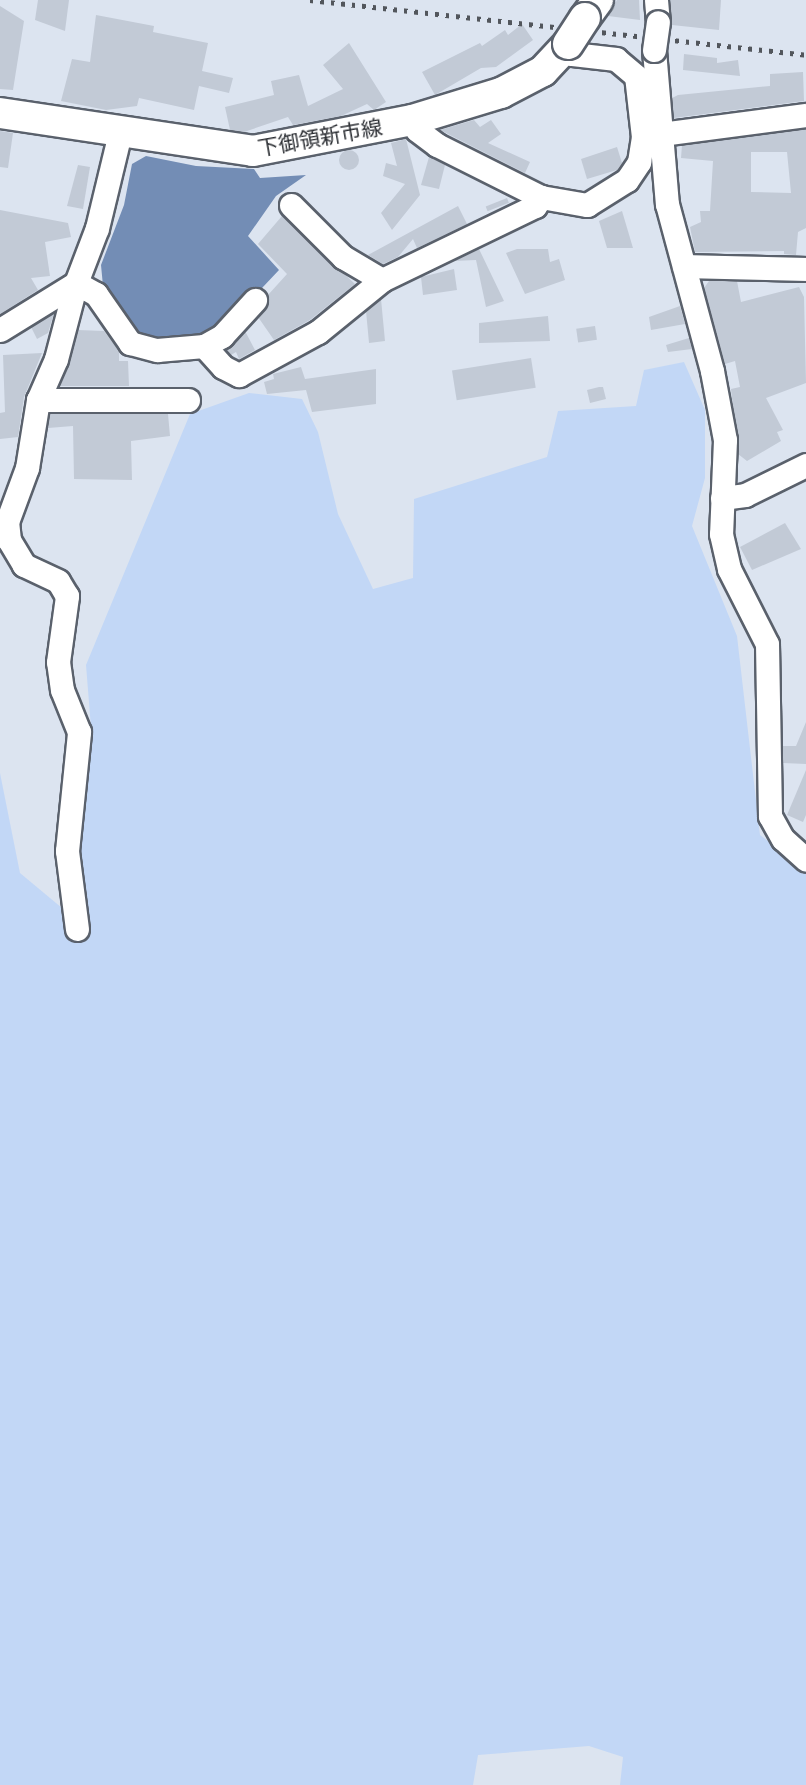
<!DOCTYPE html>
<html>
<head>
<meta charset="utf-8">
<style>
	body { margin:0 }
	#map { position:relative; width:806px; height:1785px; overflow:hidden; background:#dce4f0; font-family:Bitter,"Noto Sans JP",serif }
	div>[style] { position:absolute }
	.green>* { inset:0; background:#c2d7f6 }
	.water>* { inset:0; background:#738db5 }
	.building>* { inset:0; background:#c2cad6; transform-origin:0 0 }
	.round { border-radius:50% }
	.roads { filter:drop-shadow(2px 0 #5a616c) drop-shadow(-2px 0 #5a616c) drop-shadow(0 2px #5a616c) drop-shadow(0 -2px #5a616c) }
	.minor>* { height:23px; margin:-11.5px; padding:0 11.5px; transform-origin:11.5px; border-radius:11.5px; background:#fff }
	.major>* { height:30px; margin:-15px; padding:0 15px; transform-origin:15px; border-radius:15px; background:#fff }
	.rail>* { height:4.5px; margin-top:-2.25px; transform-origin:0; background:repeating-linear-gradient(90deg,#52565c 0 3.5px,transparent 0 10.5px) }
	.bridges { filter:drop-shadow(2px 0 #5a616c) drop-shadow(-2px 0 #5a616c) drop-shadow(0 2px #5a616c) drop-shadow(0 -2px #5a616c) }
	.minor-bridge>* { height:23px; margin:-11.5px; padding:0 11.5px; transform-origin:11.5px; border-radius:11.5px; background:#fff }
	.major-bridge>* { height:30px; margin:-15px; padding:0 15px; transform-origin:15px; border-radius:15px; background:#fff }
	span { translate:-50% -50%; white-space:nowrap; text-align:center; line-height:1.15; -webkit-text-stroke:5px #fff; paint-order:stroke }
	.street-label { font-size:21px; color:#2a2d32 }
</style>
</head>
<body>
<div id="map">
	<div class="green">
		<div style="clip-path:polygon(684px 362px,705px 410px,705px 478px,692px 526px,737px 636px,760px 835px,806px 870px,806px 1785px,620px 1785px,623px 1757px,589px 1746px,478px 1755px,473px 1785px,0 1785px,0 773px,20px 873px,74px 918px,73px 830px,92px 740px,86px 665px,190px 414px,249px 393px,302px 399px,318px 432px,338px 514px,373px 589px,413px 578px,414px 499px,547px 457px,558px 411px,636px 406px,644px 370px)"></div>
	</div>
	<div class="water">
		<div style="clip-path:polygon(146px 156px,196px 166px,254px 169px,260px 178px,306px 175px,276px 196px,248px 236px,279px 270px,225px 327px,193px 341px,134px 338px,103px 286px,101px 265px,124px 205px,132px 164px)"></div>
	</div>
	<div class="building">
		<div style="clip-path:polygon(38px 0,69px 0,65px 31px,35px 20px)"></div>
		<div style="clip-path:polygon(617px 0,639px 0,640px 20px,608px 16px)"></div>
		<div style="clip-path:polygon(670px 0,721px 0,719px 30px,672px 25px)"></div>
		<div style="clip-path:polygon(0 6px,24px 21px,13px 90px,0 89px)"></div>
		<div style="clip-path:polygon(96px 15px,154px 26px,153px 32px,208px 43px,202px 71px,233px 78px,229px 93px,199px 86px,194px 110px,139px 98px,137px 106px,106px 110px,61px 101px,72px 59px,90px 62px)"></div>
		<div style="clip-path:polygon(522px 24px,533px 40px,496px 67px,481px 68px,435px 95px,422px 72px,480px 43px,482px 46px,505px 30px,508px 35px)"></div>
		<div style="clip-path:polygon(349px 43px,386px 102px,374px 110px,367px 104px,341px 116px,293px 125px,288px 117px,244px 132px,230px 130px,225px 107px,274px 95px,271px 81px,299px 75px,308px 106px,343px 89px,323px 65px)"></div>
		<div style="clip-path:polygon(684px 54px,717px 58px,717px 63px,738px 60px,740px 76px,683px 70px)"></div>
		<div style="clip-path:polygon(803px 72px,804px 101px,674px 118px,672px 98px,678px 95px,770px 86px,770px 74px)"></div>
		<div style="clip-path:polygon(474px 120px,480px 127px,491px 120px,501px 134px,488px 143px,530px 162px,525px 173px,440px 130px)"></div>
		<div style="clip-path:polygon(evenodd,806px 129px,806px 228px,798px 232px,796px 255px,784px 254px,784px 251px,695px 252px,690px 227px,701px 222px,700px 211px,710px 211px,713px 161px,681px 158px,682px 145px,806px 129px,751px 152px,787px 152px,791px 193px,751px 192px,751px 152px)"></div>
		<div style="clip-path:polygon(0 131px,13px 133px,8px 168px,0 167px)"></div>
		<div style="clip-path:polygon(406px 139px,420px 195px,392px 230px,381px 213px,405px 184px,383px 176px,386px 163px,397px 166px,391px 143px)"></div>
		<div style="clip-path:polygon(617px 147px,622px 163px,617px 170px,587px 179px,581px 159px)"></div>
		<div class="round" style="left:339px;top:150px;width:20px;height:20px"></div>
		<div style="clip-path:polygon(429px 157px,445px 165px,439px 189px,421px 185px)"></div>
		<div style="clip-path:polygon(78px 165px,90px 167px,83px 209px,67px 206px)"></div>
		<div style="left:507px;top:198px;width:5px;height:23px;rotate:68deg"></div>
		<div style="clip-path:polygon(458px 206px,467px 224px,417px 248px,413px 239px,398px 257px,383px 264px,368px 255px)"></div>
		<div style="clip-path:polygon(0 210px,68px 223px,71px 237px,45px 242px,50px 276px,31px 278px,38px 290px,0 314px)"></div>
		<div style="clip-path:polygon(622px 211px,633px 248px,607px 248px,599px 221px)"></div>
		<div style="clip-path:polygon(282px 216px,355px 284px,310px 320px,274px 340px,258px 317px,268px 304px,268px 295px,287px 274px,258px 244px)"></div>
		<div style="clip-path:polygon(479px 249px,504px 301px,486px 307px,476px 260px,454px 261px)"></div>
		<div style="clip-path:polygon(517px 249px,548px 249px,550px 262px,559px 259px,565px 280px,525px 294px,506px 253px)"></div>
		<div style="clip-path:polygon(454px 269px,457px 290px,423px 295px,421px 277px)"></div>
		<div style="clip-path:polygon(709px 281px,737px 281px,741px 302px,799px 287px,804px 297px,806px 383px,766px 398px,783px 430px,777px 432px,781px 441px,747px 461px,738px 454px,731px 389px,740px 387px,735px 361px,725px 364px,704px 288px)"></div>
		<div style="clip-path:polygon(381px 299px,385px 341px,369px 343px,366px 311px)"></div>
		<div style="clip-path:polygon(680px 306px,685px 324px,651px 330px,649px 317px)"></div>
		<div style="clip-path:polygon(54px 313px,48px 333px,37px 339px,31px 327px)"></div>
		<div style="clip-path:polygon(548px 316px,550px 341px,479px 343px,479px 323px)"></div>
		<div style="left:595px;top:326px;width:14px;height:19px;rotate:82deg"></div>
		<div style="clip-path:polygon(78px 330px,104px 331px,119px 351px,119px 361px,128px 361px,129px 386px,59px 386px)"></div>
		<div style="clip-path:polygon(245px 331px,255px 350px,239px 359px,236px 352px,231px 355px,226px 350px)"></div>
		<div style="clip-path:polygon(689px 338px,692px 349px,668px 352px,666px 345px)"></div>
		<div style="clip-path:polygon(42px 353px,24px 397px,18px 437px,0 439px,0 413px,5px 412px,3px 355px)"></div>
		<div style="left:531px;top:358px;width:30px;height:80px;rotate:81deg"></div>
		<div style="clip-path:polygon(301px 367px,305px 379px,376px 369px,376px 404px,312px 412px,306px 390px,267px 394px,264px 382px,274px 379px,273px 374px)"></div>
		<div style="clip-path:polygon(599px 387px,603px 387px,606px 399px,590px 403px,587px 390px)"></div>
		<div style="clip-path:polygon(50px 414px,168px 414px,170px 436px,131px 441px,132px 480px,74px 479px,73px 426px,48px 428px)"></div>
		<div style="clip-path:polygon(785px 523px,801px 549px,752px 570px,740px 547px)"></div>
		<div style="clip-path:polygon(806px 722px,806px 764px,783px 763px,783px 746px,796px 746px)"></div>
		<div style="clip-path:polygon(806px 770px,806px 815px,803px 822px,787px 815px)"></div>
	</div>
	<div class="roads">
		<div class="minor">
			<div style="left:656px;top:0;width:22px;rotate:85deg"></div>
			<div style="left:654px;top:50px;width:155px;rotate:85.2deg"></div>
			<div style="left:667px;top:204px;width:173px;rotate:74.9deg"></div>
			<div style="left:712px;top:371px;width:70px;rotate:79.3deg"></div>
			<div style="left:725px;top:440px;width:94px;rotate:92.4deg"></div>
			<div style="left:721px;top:534px;width:36px;rotate:77deg"></div>
			<div style="left:729px;top:569px;width:84px;rotate:63.1deg"></div>
			<div style="left:767px;top:644px;width:172px;rotate:89deg"></div>
			<div style="left:770px;top:816px;width:26px;rotate:61deg"></div>
			<div style="left:783px;top:839px;width:31px;rotate:42deg"></div>
			<div style="left:412px;top:120px;width:11px;rotate:63deg"></div>
			<div style="left:417px;top:130px;width:25px;rotate:37deg"></div>
			<div style="left:437px;top:145px;width:116px;rotate:26.6deg"></div>
			<div style="left:541px;top:197px;width:47px;rotate:9.9deg"></div>
			<div style="left:587px;top:205px;width:47px;rotate:-32deg"></div>
			<div style="left:627px;top:180px;width:22px;rotate:-56deg"></div>
			<div style="left:639px;top:162px;width:25px;rotate:-81deg"></div>
			<div style="left:643px;top:137px;width:61px;rotate:-96.5deg"></div>
			<div style="left:636px;top:76px;width:26px;rotate:-140deg"></div>
			<div style="left:616px;top:59px;width:44px;rotate:-173.5deg"></div>
			<div style="left:572px;top:54px;width:10px;rotate:-135deg"></div>
			<div style="left:646px;top:136px;width:161px;rotate:-7.5deg"></div>
			<div style="left:291px;top:205px;width:74px;rotate:45deg"></div>
			<div style="left:343px;top:257px;width:45px;rotate:30.5deg"></div>
			<div style="left:382px;top:280px;width:170px;rotate:-25.8deg"></div>
			<div style="left:535px;top:206px;width:11px;rotate:-56deg"></div>
			<div style="left:684px;top:266px;width:122px;rotate:1.4deg"></div>
			<div style="left:0;top:330px;width:89px;rotate:-31.7deg"></div>
			<div style="left:76px;top:283px;width:59px;rotate:-69.1deg"></div>
			<div style="left:97px;top:228px;width:98px;rotate:-76.4deg"></div>
			<div style="left:204px;top:346px;width:28px;rotate:48deg"></div>
			<div style="left:223px;top:367px;width:18px;rotate:27deg"></div>
			<div style="left:239px;top:375px;width:90px;rotate:-28.6deg"></div>
			<div style="left:318px;top:332px;width:82px;rotate:-39.1deg"></div>
			<div style="left:38px;top:400px;width:150px"></div>
			<div style="left:722px;top:498px;width:23px;rotate:-7deg"></div>
			<div style="left:745px;top:495px;width:68px;rotate:-26.2deg"></div>
			<div style="left:77px;top:929px;width:79px;rotate:-97.3deg"></div>
			<div style="left:67px;top:851px;width:120px;rotate:-84.2deg"></div>
			<div style="left:79px;top:732px;width:45px;rotate:-112deg"></div>
			<div style="left:62px;top:690px;width:28px;rotate:-98deg"></div>
			<div style="left:58px;top:662px;width:67px;rotate:-82.2deg"></div>
			<div style="left:67px;top:596px;width:17px;rotate:-121deg"></div>
			<div style="left:58px;top:581px;width:38px;rotate:-155deg"></div>
			<div style="left:24px;top:565px;width:29px;rotate:-121deg"></div>
			<div style="left:9px;top:540px;width:18px;rotate:-96deg"></div>
			<div style="left:7px;top:522px;width:58px;rotate:-69.7deg"></div>
			<div style="left:27px;top:468px;width:69px;rotate:-80.8deg"></div>
			<div style="left:38px;top:400px;width:45px;rotate:-66.3deg"></div>
			<div style="left:56px;top:359px;width:79px;rotate:-75.3deg"></div>
			<div style="left:76px;top:283px;width:23px;rotate:29deg"></div>
			<div style="left:96px;top:294px;width:60px;rotate:55.2deg"></div>
			<div style="left:130px;top:343px;width:28px;rotate:15deg"></div>
			<div style="left:157px;top:350px;width:47px;rotate:-4.9deg"></div>
			<div style="left:204px;top:346px;width:21px;rotate:-29deg"></div>
			<div style="left:222px;top:336px;width:49px;rotate:-47.5deg"></div>
		</div>
		<div class="major">
			<div style="left:585px;top:18px;width:22px;rotate:-54deg"></div>
			<div style="left:0;top:113px;width:256px;rotate:8.5deg"></div>
			<div style="left:253px;top:151px;width:162px;rotate:-11deg"></div>
			<div style="left:412px;top:120px;width:93px;rotate:-16.9deg"></div>
			<div style="left:501px;top:93px;width:47px;rotate:-27.6deg"></div>
			<div style="left:543px;top:71px;width:37px;rotate:-47deg"></div>
		</div>
	</div>
	<div class="rail">
		<div style="left:310px;top:0;width:499px;rotate:6.3deg"></div>
	</div>
	<div class="bridges">
		<div class="minor-bridge">
			<div style="left:654px;top:50px;width:28px;rotate:-82deg"></div>
		</div>
		<div class="major-bridge">
			<div style="left:568px;top:44px;width:31px;rotate:-57deg"></div>
		</div>
	</div>
	<div class="street-label">
		<span style="left:320px;top:138px;rotate:-10deg">下御領新市線</span>
	</div>
</div>
</body>
</html>
